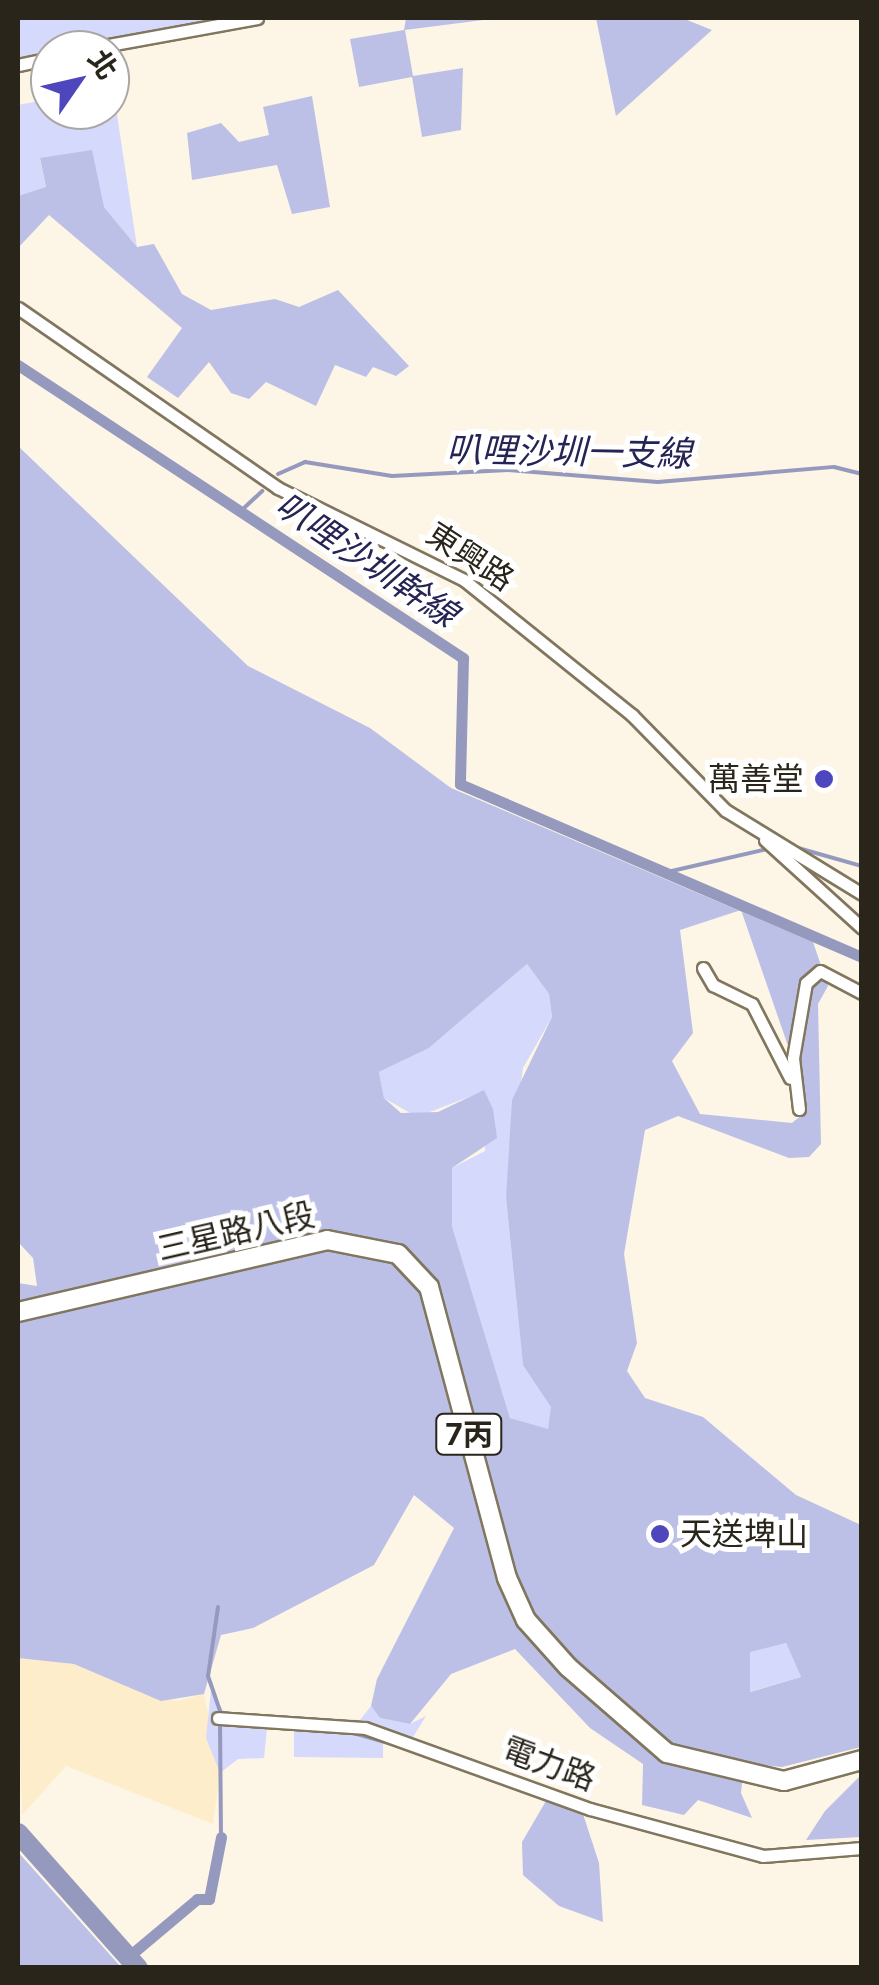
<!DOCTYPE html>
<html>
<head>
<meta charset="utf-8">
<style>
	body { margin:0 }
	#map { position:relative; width:879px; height:1985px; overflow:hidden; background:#fdf5e5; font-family:Inter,"Noto Sans TC",sans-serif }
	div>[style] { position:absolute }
	.built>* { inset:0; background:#fdedcb }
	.green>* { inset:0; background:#d5d9fc }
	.forest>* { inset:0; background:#bcc0e7 }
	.stream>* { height:4px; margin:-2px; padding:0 2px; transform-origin:2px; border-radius:2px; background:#9599be }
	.canal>* { height:11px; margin:-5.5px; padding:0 5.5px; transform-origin:5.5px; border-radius:5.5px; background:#9599be }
	.river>* { height:20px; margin:-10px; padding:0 10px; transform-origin:10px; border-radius:10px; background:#9599be }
	.roads { filter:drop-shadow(2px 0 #81765e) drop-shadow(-2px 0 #81765e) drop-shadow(0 2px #81765e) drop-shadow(0 -2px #81765e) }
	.street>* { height:11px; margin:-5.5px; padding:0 5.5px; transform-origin:5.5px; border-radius:5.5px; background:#fff }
	.primary>* { height:18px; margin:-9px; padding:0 9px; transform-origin:9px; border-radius:9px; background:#fff }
	.dots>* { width:28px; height:28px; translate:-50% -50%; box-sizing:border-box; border:5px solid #fff; border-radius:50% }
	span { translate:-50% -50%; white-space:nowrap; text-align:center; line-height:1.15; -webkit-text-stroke:10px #fff; paint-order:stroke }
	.shield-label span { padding:2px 8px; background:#fff; border:2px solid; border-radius:8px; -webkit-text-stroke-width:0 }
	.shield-label { font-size:30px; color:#2a251b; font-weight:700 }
	.street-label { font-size:32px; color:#2a251b }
	.poi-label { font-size:32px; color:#2a251b }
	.right { translate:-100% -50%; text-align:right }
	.left { translate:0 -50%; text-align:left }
	.water-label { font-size:35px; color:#252454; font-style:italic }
	.frame { position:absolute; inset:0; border:20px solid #2a251b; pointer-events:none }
	.north { position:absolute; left:30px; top:30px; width:100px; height:100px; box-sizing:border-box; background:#fff; border:2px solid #aaa8a4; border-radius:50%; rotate:56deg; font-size:28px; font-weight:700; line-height:40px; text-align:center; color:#2a251b }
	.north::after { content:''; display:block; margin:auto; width:35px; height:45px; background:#4e46bd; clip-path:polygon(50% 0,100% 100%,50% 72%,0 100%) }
</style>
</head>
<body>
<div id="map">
	<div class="built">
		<div style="clip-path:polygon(18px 1658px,74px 1664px,177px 1701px,204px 1694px,220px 1773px,213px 1824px,66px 1766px,22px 1815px)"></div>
	</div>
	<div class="green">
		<div style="clip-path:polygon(18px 18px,251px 18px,50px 50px,50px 59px,18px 67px)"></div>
		<div style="clip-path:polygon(113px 88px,137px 247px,104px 207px,40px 159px,46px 188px,18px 196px,18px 105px,50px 99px,50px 110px,110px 110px)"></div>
		<div style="clip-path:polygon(527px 964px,549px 994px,552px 1017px,523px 1068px,506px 1198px,523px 1364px,552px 1407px,548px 1430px,510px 1418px,452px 1226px,452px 1168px,485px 1151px,484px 1091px,417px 1117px,384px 1098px,379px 1072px,429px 1048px)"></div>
		<div style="clip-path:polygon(786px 1643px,801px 1677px,749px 1692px,750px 1651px)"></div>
		<div style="clip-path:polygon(211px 1690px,224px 1712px,360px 1720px,371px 1706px,380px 1718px,410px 1724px,426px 1716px,405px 1750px,383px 1743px,383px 1758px,294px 1757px,294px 1730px,267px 1728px,264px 1758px,238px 1759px,220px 1773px,206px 1738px)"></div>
	</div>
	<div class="forest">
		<div style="clip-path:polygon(406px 18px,499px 18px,405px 30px,413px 76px,463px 68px,461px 130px,422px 137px,412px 77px,359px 87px,350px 39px,404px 30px)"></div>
		<div style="clip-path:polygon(596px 18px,682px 18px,712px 30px,616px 116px)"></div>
		<div style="clip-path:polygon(312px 96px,330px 207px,292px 214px,277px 165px,192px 180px,187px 133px,221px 123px,239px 142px,269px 135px,263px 107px)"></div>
		<div style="clip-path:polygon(92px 150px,104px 207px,137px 247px,154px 244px,182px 294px,211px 310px,275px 299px,299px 307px,338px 290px,409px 366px,396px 376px,373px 367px,366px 377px,335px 365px,316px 406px,266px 382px,249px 399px,231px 393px,209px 362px,178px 398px,147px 377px,182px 328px,49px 215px,18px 248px,18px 196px,46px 187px,40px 158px)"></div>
		<div style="clip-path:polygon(evenodd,18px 446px,248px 666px,370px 728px,451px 788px,813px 942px,828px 986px,818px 1004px,821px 1144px,809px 1157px,789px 1158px,678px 1116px,645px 1130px,624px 1254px,637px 1343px,627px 1371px,645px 1398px,703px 1417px,796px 1495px,861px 1525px,861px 1747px,782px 1767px,744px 1763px,741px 1793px,752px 1818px,698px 1800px,684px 1815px,642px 1805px,643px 1764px,590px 1728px,515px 1649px,451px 1674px,410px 1724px,380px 1718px,371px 1706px,377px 1679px,454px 1528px,414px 1495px,374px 1565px,253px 1628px,221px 1635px,204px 1694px,161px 1701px,74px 1664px,18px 1658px,18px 1283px,37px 1286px,33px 1258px,18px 1242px,18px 446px,741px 910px,804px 1092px,804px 1113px,792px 1123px,700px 1114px,672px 1061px,693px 1033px,680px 930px,741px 910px,18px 446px,527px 964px,549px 994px,552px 1017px,512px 1100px,506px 1198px,523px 1365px,551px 1407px,548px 1429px,510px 1418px,452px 1226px,452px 1168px,497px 1138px,493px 1109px,484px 1090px,438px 1112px,401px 1113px,384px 1098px,379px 1072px,429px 1048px,527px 964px,18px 446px,786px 1643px,801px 1677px,750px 1692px,750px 1652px,786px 1643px)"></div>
		<div style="clip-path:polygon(861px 1775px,861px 1837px,806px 1840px,825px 1811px)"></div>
		<div style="clip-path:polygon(546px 1801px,583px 1814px,599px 1863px,603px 1922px,559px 1906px,523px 1875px,522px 1842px)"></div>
		<div style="clip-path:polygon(18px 1852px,121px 1967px,18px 1967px)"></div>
	</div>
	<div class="stream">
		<div style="left:278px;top:474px;width:30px;rotate:-24deg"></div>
		<div style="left:305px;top:462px;width:88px;rotate:9.1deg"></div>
		<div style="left:392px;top:476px;width:116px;rotate:-3deg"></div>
		<div style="left:508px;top:470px;width:150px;rotate:4.6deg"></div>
		<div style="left:658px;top:482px;width:177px;rotate:-4.9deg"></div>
		<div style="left:834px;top:467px;width:29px;rotate:14deg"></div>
		<div style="left:244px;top:508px;width:25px;rotate:-43deg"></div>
		<div style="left:784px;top:844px;width:81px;rotate:15.8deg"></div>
		<div style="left:663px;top:873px;width:111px;rotate:-13deg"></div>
		<div style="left:218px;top:1607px;width:70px;rotate:98.2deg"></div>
		<div style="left:208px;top:1676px;width:39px;rotate:71deg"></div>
		<div style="left:220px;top:1723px;width:114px;rotate:89.5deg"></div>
		<div style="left:350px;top:1732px;width:51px;rotate:15.9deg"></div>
		<div style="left:544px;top:1798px;width:22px;rotate:22deg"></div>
	</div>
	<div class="canal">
		<div style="left:18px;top:365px;width:533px;rotate:33.36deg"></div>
		<div style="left:463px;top:658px;width:126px;rotate:91.4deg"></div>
		<div style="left:460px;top:784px;width:438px;rotate:23.3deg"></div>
		<div style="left:128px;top:1957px;width:90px;rotate:-40deg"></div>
		<div style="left:197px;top:1899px;width:12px"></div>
		<div style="left:209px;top:1899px;width:63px;rotate:-79deg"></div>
	</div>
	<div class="river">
		<div style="left:18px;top:1833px;width:181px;rotate:48.4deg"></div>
	</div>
	<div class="roads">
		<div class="street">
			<div style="left:81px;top:50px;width:179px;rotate:-10.3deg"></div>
			<div style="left:18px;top:65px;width:33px;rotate:-12deg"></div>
			<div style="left:18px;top:308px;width:316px;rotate:34.7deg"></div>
			<div style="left:278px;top:488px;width:208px;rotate:26.3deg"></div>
			<div style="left:464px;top:580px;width:216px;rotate:38.8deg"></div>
			<div style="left:632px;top:715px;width:133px;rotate:45.6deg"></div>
			<div style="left:725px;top:810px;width:161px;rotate:31.5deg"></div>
			<div style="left:765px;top:840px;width:131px;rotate:42.2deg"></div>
			<div style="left:703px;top:968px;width:20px;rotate:60deg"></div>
			<div style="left:713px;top:985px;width:43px;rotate:26deg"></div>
			<div style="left:752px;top:1004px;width:83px;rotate:62.8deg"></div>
			<div style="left:799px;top:1109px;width:51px;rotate:-96.7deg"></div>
			<div style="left:793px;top:1058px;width:76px;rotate:-80.2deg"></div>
			<div style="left:806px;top:983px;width:18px;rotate:-41deg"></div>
			<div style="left:820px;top:971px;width:47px;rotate:27.6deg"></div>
			<div style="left:218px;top:1718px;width:147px;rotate:3.9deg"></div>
			<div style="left:365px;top:1728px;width:239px;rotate:19.8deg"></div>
			<div style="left:590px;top:1809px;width:179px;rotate:15.2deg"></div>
			<div style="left:763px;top:1856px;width:99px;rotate:-4.6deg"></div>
		</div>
		<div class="primary">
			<div style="left:18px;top:1312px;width:317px;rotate:-13.1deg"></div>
			<div style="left:327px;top:1240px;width:72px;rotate:11.2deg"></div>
			<div style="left:398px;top:1254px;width:45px;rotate:46.8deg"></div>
			<div style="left:429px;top:1287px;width:301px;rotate:75deg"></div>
			<div style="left:507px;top:1578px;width:46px;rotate:65.7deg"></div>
			<div style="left:526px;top:1620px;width:63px;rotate:48.2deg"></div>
			<div style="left:568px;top:1667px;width:131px;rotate:41deg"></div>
			<div style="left:667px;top:1753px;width:120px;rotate:13.5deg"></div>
			<div style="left:784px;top:1781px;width:81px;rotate:-15.1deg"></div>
		</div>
	</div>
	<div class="dots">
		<div style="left:824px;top:779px;background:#4e46bd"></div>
		<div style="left:660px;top:1534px;background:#4e46bd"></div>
	</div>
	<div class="shield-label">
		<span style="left:469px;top:1434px">7丙</span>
	</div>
	<div class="street-label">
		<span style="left:470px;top:557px;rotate:33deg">東興路</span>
		<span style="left:236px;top:1232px;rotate:-13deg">三星路八段</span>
		<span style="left:549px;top:1764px;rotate:20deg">電力路</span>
	</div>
	<div class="poi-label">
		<span class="right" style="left:804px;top:779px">萬善堂</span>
		<span class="left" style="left:680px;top:1534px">天送埤山</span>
	</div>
	<div class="water-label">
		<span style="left:569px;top:451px;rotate:1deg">叭哩沙圳一支線</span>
		<span style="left:367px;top:559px;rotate:34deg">叭哩沙圳幹線</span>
	</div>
	<div class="frame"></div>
	<div class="north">北</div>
</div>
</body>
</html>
